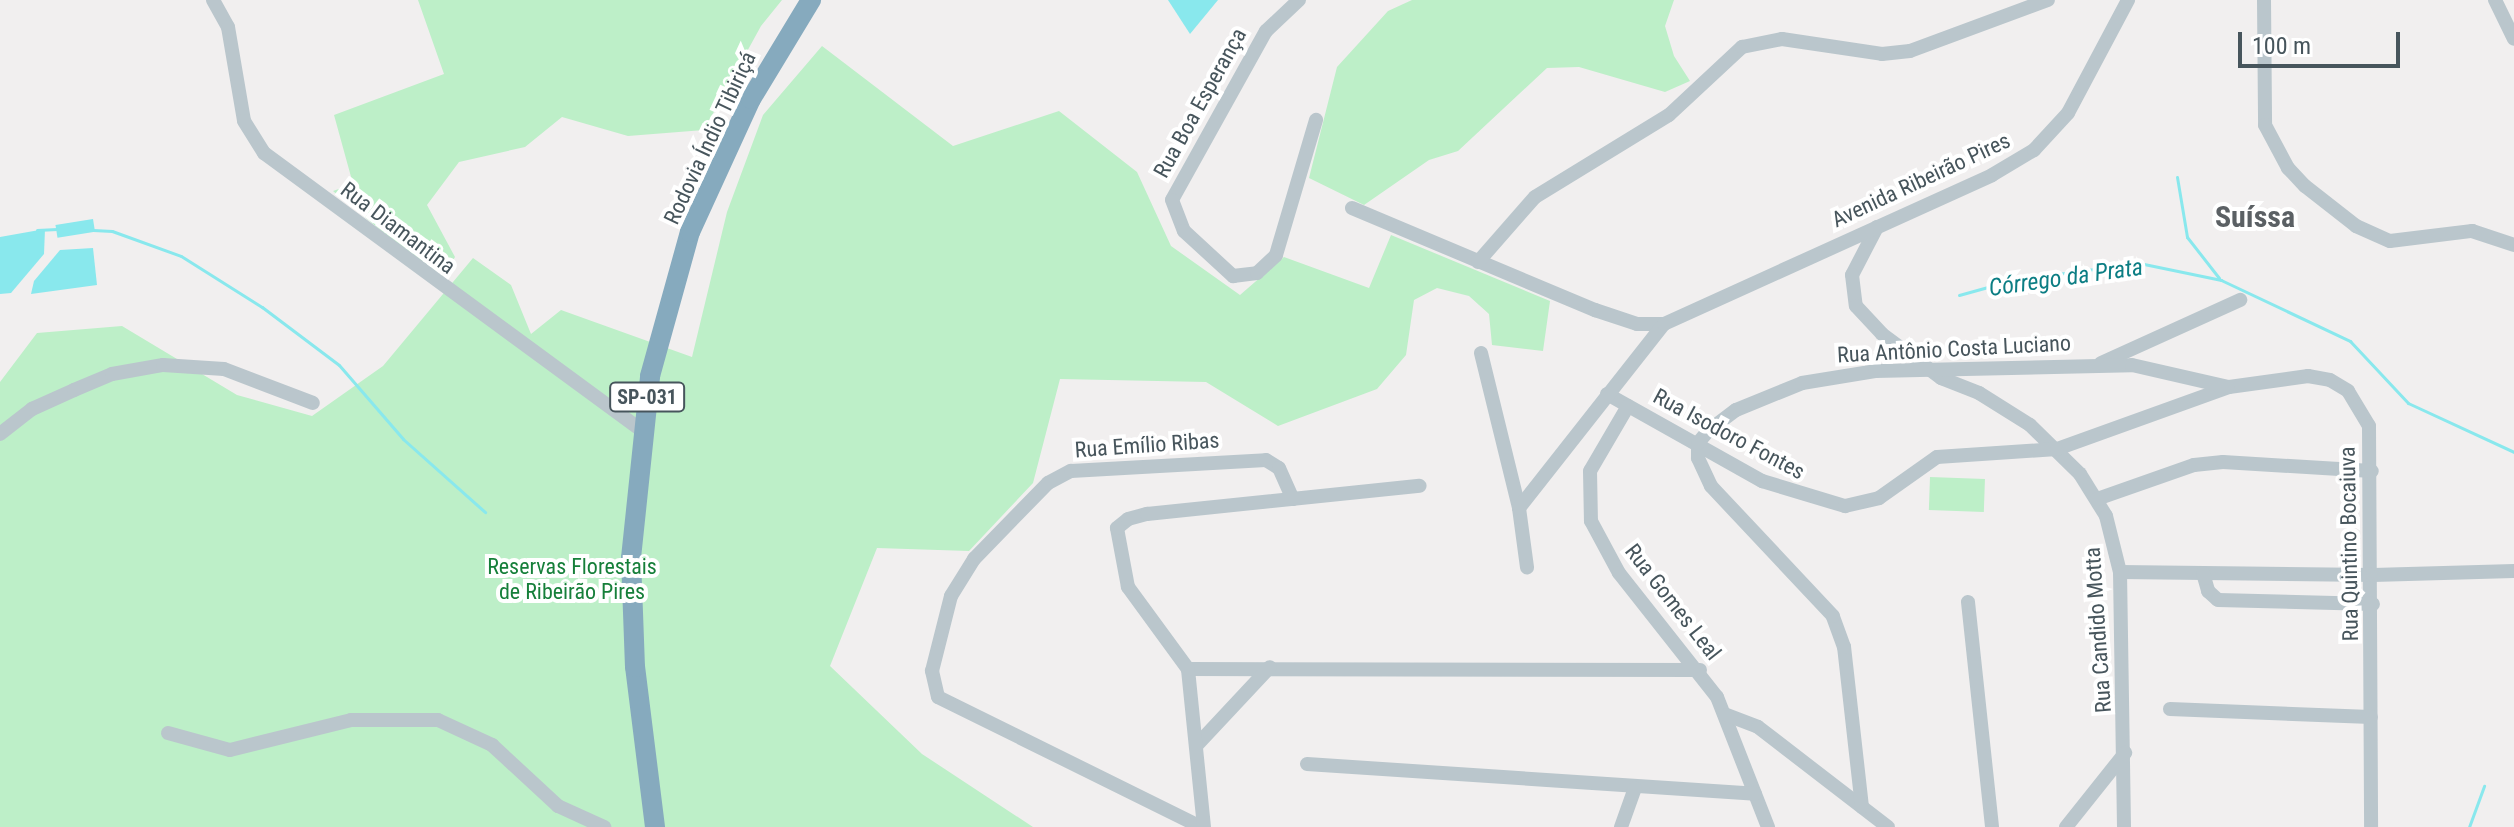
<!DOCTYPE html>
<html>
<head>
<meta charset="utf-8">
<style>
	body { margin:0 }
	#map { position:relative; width:2514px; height:827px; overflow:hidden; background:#f1efef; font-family:"Roboto Condensed",sans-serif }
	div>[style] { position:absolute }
	.green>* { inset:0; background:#bdefc8; transform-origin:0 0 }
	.water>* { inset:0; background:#89e8ed; transform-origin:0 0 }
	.stream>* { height:3px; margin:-1.5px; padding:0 1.5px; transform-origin:1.5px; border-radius:1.5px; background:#89e8ed }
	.minor>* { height:14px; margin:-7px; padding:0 7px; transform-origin:7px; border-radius:7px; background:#bac6cc }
	.highway>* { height:20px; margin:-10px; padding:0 10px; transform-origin:10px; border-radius:10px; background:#86aabe }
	span { translate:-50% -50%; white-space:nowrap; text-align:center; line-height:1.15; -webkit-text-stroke:8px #fff; paint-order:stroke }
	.shield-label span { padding:2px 6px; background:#fff; border:2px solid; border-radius:6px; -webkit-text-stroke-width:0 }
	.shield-label { font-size:20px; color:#47555c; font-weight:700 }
	.street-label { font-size:22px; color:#47555c }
	.park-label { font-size:22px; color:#167f3a }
	.water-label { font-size:24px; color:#0c7e84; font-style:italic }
	.district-label { font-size:30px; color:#5b6064; font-weight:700 }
	.scale { position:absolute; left:2238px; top:32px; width:162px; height:36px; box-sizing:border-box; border:4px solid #47555c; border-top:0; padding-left:10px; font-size:24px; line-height:28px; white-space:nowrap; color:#47555c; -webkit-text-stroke:6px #fff; paint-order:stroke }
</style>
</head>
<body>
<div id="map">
	<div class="green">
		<div style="clip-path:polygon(418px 0,782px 0,761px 26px,704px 130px,628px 136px,562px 117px,525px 147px,459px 162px,427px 205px,455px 257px,441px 280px,333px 191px,353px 184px,334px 115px,444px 74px)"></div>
		<div style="clip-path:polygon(1412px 0,1674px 0,1665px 26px,1674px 56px,1690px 81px,1665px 92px,1579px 67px,1547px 68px,1458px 151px,1429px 160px,1364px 205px,1309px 178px,1337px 67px,1388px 11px)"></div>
		<div style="clip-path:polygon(822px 46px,953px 146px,1059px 111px,1137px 172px,1171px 246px,1240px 295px,1284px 257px,1369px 288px,1391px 235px,1550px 301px,1543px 351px,1492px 345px,1489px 314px,1469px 296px,1437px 288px,1414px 300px,1406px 355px,1377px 389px,1278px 426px,1206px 382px,1060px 379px,1033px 483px,969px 551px,877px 548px,830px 666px,922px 754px,1033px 827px,0 827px,0 382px,37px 333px,122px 326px,237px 395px,312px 416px,383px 366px,473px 258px,511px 285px,531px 334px,561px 310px,692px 357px,727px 212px,763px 115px)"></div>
		<div style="left:1930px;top:477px;width:55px;height:33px;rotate:2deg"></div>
	</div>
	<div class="water">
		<div style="clip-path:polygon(1168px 0,1218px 0,1190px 34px)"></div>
		<div style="left:93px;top:219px;width:13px;height:38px;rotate:81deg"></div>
		<div style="clip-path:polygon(45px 229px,44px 254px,11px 293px,0 294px,0 237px)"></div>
		<div style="clip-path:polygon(93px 248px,97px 285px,31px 294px,34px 281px,60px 250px)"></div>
	</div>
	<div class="stream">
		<div style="left:2177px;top:177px;width:61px;rotate:80.5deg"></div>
		<div style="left:2187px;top:237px;width:52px;rotate:52deg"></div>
		<div style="left:37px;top:230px;width:20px;rotate:-3deg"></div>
		<div style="left:93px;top:230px;width:19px;rotate:3deg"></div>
		<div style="left:112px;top:231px;width:73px;rotate:19.9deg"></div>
		<div style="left:181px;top:256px;width:96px;rotate:32.2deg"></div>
		<div style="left:262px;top:307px;width:96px;rotate:37deg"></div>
		<div style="left:339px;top:365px;width:98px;rotate:49.1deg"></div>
		<div style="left:403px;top:439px;width:110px;rotate:41.7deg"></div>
		<div style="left:1959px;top:295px;width:56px;rotate:-15.5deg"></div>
		<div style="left:2013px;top:280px;width:127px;rotate:-7.7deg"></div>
		<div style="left:2139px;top:263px;width:84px;rotate:11.7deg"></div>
		<div style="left:2221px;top:280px;width:143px;rotate:25.3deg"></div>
		<div style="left:2350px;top:341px;width:85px;rotate:46.9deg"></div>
		<div style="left:2408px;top:403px;width:117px;rotate:24.8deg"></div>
		<div style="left:2469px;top:827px;width:44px;rotate:-69.9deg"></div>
	</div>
	<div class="minor">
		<div style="left:213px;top:0;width:31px;rotate:61deg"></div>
		<div style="left:228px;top:27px;width:95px;rotate:80.3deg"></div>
		<div style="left:244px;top:121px;width:38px;rotate:58deg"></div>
		<div style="left:264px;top:153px;width:469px;rotate:36.3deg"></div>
		<div style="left:1299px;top:0;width:45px;rotate:136.8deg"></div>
		<div style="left:1266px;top:31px;width:193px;rotate:119.1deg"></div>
		<div style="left:1172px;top:200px;width:33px;rotate:69deg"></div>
		<div style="left:1184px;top:231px;width:67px;rotate:42.6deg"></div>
		<div style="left:1233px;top:276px;width:24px;rotate:-7deg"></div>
		<div style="left:1257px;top:273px;width:26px;rotate:-43deg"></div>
		<div style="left:1276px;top:255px;width:141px;rotate:-73.5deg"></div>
		<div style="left:2264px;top:0;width:125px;rotate:89.5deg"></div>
		<div style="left:2265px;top:125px;width:49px;rotate:61.9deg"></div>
		<div style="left:2288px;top:168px;width:25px;rotate:47deg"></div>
		<div style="left:2305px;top:186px;width:65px;rotate:38.1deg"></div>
		<div style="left:2356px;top:226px;width:37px;rotate:24deg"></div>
		<div style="left:2390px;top:241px;width:83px;rotate:-7deg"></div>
		<div style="left:2472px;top:231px;width:44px;rotate:18.4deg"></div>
		<div style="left:2495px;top:0;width:43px;rotate:64deg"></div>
		<div style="left:1352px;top:208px;width:264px;rotate:22.8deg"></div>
		<div style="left:1595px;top:310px;width:44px;rotate:18.4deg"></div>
		<div style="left:1637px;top:324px;width:27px"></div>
		<div style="left:1877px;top:227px;width:54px;rotate:117.5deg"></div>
		<div style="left:1852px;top:275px;width:31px;rotate:83deg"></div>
		<div style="left:1856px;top:306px;width:38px;rotate:47deg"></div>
		<div style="left:1882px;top:334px;width:74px;rotate:36.7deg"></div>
		<div style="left:1941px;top:378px;width:41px;rotate:21.5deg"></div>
		<div style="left:1979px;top:393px;width:60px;rotate:32.1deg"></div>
		<div style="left:2030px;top:425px;width:70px;rotate:44.4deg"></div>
		<div style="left:2080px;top:474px;width:49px;rotate:58.2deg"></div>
		<div style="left:2106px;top:516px;width:58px;rotate:76deg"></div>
		<div style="left:2120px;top:572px;width:255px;rotate:89.1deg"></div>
		<div style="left:1478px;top:262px;width:86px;rotate:-48.8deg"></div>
		<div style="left:1535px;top:197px;width:157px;rotate:-31.5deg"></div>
		<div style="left:1669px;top:115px;width:100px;rotate:-43deg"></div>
		<div style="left:1742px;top:47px;width:41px;rotate:-11.3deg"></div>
		<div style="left:1782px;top:39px;width:101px;rotate:8.5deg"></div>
		<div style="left:1882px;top:54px;width:28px;rotate:-6deg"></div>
		<div style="left:1910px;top:51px;width:147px;rotate:-20.3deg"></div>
		<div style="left:1481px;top:353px;width:160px;rotate:76.2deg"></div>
		<div style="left:1519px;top:508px;width:60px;rotate:82.3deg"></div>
		<div style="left:2101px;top:363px;width:153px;rotate:-24.4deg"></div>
		<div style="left:1607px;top:394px;width:178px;rotate:29.3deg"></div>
		<div style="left:1762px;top:481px;width:87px;rotate:16.8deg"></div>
		<div style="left:1845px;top:506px;width:35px;rotate:-13deg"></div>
		<div style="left:1879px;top:498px;width:71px;rotate:-35.3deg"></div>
		<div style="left:1937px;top:457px;width:120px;rotate:-3.8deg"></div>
		<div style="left:2057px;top:449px;width:183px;rotate:-19.8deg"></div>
		<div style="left:2229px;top:387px;width:80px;rotate:-7.9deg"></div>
		<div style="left:2308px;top:376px;width:22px;rotate:10deg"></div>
		<div style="left:2330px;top:380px;width:21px;rotate:31deg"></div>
		<div style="left:2348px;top:391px;width:41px;rotate:59deg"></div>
		<div style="left:2369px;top:426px;width:401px;rotate:89.7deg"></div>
		<div style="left:1628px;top:406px;width:75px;rotate:120.3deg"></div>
		<div style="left:1590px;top:471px;width:50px;rotate:88.9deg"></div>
		<div style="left:1591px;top:521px;width:59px;rotate:61.7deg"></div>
		<div style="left:1619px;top:573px;width:158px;rotate:51.7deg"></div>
		<div style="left:1717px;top:697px;width:140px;rotate:68.6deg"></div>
		<div style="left:0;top:434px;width:41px;rotate:-38deg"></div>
		<div style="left:32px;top:409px;width:46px;rotate:-24.3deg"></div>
		<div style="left:74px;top:390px;width:41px;rotate:-22.8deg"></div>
		<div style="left:112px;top:374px;width:52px;rotate:-10deg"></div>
		<div style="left:163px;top:365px;width:61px;rotate:3.8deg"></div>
		<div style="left:224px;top:369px;width:95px;rotate:20.9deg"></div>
		<div style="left:2097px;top:499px;width:103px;rotate:-19.3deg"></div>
		<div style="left:2194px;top:465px;width:29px;rotate:-6deg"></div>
		<div style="left:2223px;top:462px;width:149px;rotate:3.5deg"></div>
		<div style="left:1519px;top:508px;width:234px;rotate:-51.8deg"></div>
		<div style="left:1664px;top:324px;width:360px;rotate:-24.4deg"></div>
		<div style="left:1992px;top:175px;width:49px;rotate:-30.8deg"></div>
		<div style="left:2034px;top:150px;width:50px;rotate:-47.4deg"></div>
		<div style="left:2068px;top:113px;width:128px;rotate:-62deg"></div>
		<div style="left:2120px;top:572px;width:253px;rotate:0.7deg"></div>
		<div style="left:2373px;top:575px;width:141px;rotate:-1.6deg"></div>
		<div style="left:2203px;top:573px;width:19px;rotate:74deg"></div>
		<div style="left:2208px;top:591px;width:13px;rotate:42deg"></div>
		<div style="left:2218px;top:600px;width:155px;rotate:1.5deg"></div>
		<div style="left:1968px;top:602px;width:226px;rotate:83.9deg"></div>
		<div style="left:1188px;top:669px;width:512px;rotate:0.11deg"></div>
		<div style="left:2170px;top:709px;width:201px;rotate:2.3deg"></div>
		<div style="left:1727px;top:715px;width:33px;rotate:21deg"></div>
		<div style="left:1758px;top:727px;width:164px;rotate:37.6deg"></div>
		<div style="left:168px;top:733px;width:64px;rotate:15.3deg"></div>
		<div style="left:230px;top:750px;width:125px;rotate:-13.9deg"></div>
		<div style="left:351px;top:720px;width:87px"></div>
		<div style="left:438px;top:720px;width:60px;rotate:24.8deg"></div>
		<div style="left:492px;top:745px;width:90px;rotate:42.7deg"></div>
		<div style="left:558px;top:806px;width:51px;rotate:24.5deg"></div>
		<div style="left:1196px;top:746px;width:108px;rotate:-46.9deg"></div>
		<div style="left:1307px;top:764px;width:449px;rotate:3.8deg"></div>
		<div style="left:1862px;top:807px;width:161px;rotate:-96.4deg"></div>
		<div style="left:1844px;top:647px;width:33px;rotate:-110deg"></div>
		<div style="left:1833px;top:616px;width:178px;rotate:-133.2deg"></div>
		<div style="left:1711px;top:486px;width:31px;rotate:-115deg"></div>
		<div style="left:1698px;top:458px;width:15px;rotate:-90deg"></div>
		<div style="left:1698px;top:443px;width:16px;rotate:-50deg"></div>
		<div style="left:1708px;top:431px;width:35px;rotate:-37deg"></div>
		<div style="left:1736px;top:410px;width:71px;rotate:-22.2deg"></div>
		<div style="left:1802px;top:383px;width:74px;rotate:-9.3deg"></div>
		<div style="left:1875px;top:371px;width:257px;rotate:-1.3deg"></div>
		<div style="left:2132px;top:365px;width:98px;rotate:12.9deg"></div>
		<div style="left:1201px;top:827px;width:293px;rotate:-153.7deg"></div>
		<div style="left:938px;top:697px;width:27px;rotate:-103deg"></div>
		<div style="left:932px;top:671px;width:77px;rotate:-75.8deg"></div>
		<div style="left:951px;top:596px;width:44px;rotate:-58.1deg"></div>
		<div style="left:974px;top:559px;width:106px;rotate:-45.8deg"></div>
		<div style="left:1048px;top:483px;width:26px;rotate:-28deg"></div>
		<div style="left:1071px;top:471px;width:195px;rotate:-3.2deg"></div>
		<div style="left:1266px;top:460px;width:15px;rotate:32deg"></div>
		<div style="left:1279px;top:468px;width:34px;rotate:66deg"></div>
		<div style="left:1204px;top:827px;width:159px;rotate:-95.8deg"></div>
		<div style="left:1188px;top:669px;width:102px;rotate:-126.2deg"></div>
		<div style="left:1128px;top:587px;width:60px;rotate:-100.6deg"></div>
		<div style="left:1117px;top:528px;width:14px;rotate:-39deg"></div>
		<div style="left:1128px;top:519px;width:20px;rotate:-15deg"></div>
		<div style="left:1147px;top:514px;width:274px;rotate:-5.9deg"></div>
		<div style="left:1621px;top:827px;width:41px;rotate:-70.3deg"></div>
		<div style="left:2066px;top:827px;width:95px;rotate:-51.4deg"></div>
	</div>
	<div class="highway">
		<div style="left:655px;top:827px;width:161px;rotate:-97.1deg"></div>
		<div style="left:635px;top:667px;width:109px;rotate:-92.1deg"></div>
		<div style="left:631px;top:558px;width:183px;rotate:-84deg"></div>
		<div style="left:650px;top:376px;width:149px;rotate:-74.5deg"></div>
		<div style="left:690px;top:232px;width:146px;rotate:-65.4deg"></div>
		<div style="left:751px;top:99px;width:116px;rotate:-58.8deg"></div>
	</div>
	<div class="shield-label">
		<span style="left:647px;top:397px">SP-031</span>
	</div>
	<div class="street-label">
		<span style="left:1200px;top:103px;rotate:-61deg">Rua Boa Esperança</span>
		<span style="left:710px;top:138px;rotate:-65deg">Rodovia Índio Tibiriçá</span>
		<span style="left:1921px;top:180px;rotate:-25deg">Avenida Ribeirão Pires</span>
		<span style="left:398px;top:228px;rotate:37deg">Rua Diamantina</span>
		<span style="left:1954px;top:349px;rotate:-3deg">Rua Antônio Costa Luciano</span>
		<span style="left:1729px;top:434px;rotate:28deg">Rua Isodoro Fontes</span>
		<span style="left:1147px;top:445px;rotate:-4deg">Rua Emílio Ribas</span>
		<span style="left:2349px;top:544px;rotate:-91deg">Rua Quintino Bocaiuva</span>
		<span style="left:1673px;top:602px;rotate:52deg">Rua Gomes Leal</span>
		<span style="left:2098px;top:630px;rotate:-94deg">Rua Candido Motta</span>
	</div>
	<div class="park-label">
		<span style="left:572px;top:579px">Reservas Florestais<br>de Ribeirão Pires</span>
	</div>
	<div class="water-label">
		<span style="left:2066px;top:278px;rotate:-8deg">Córrego da Prata</span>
	</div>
	<div class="district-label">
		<span style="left:2255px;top:217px">Suíssa</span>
	</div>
	<div class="scale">100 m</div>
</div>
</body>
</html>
